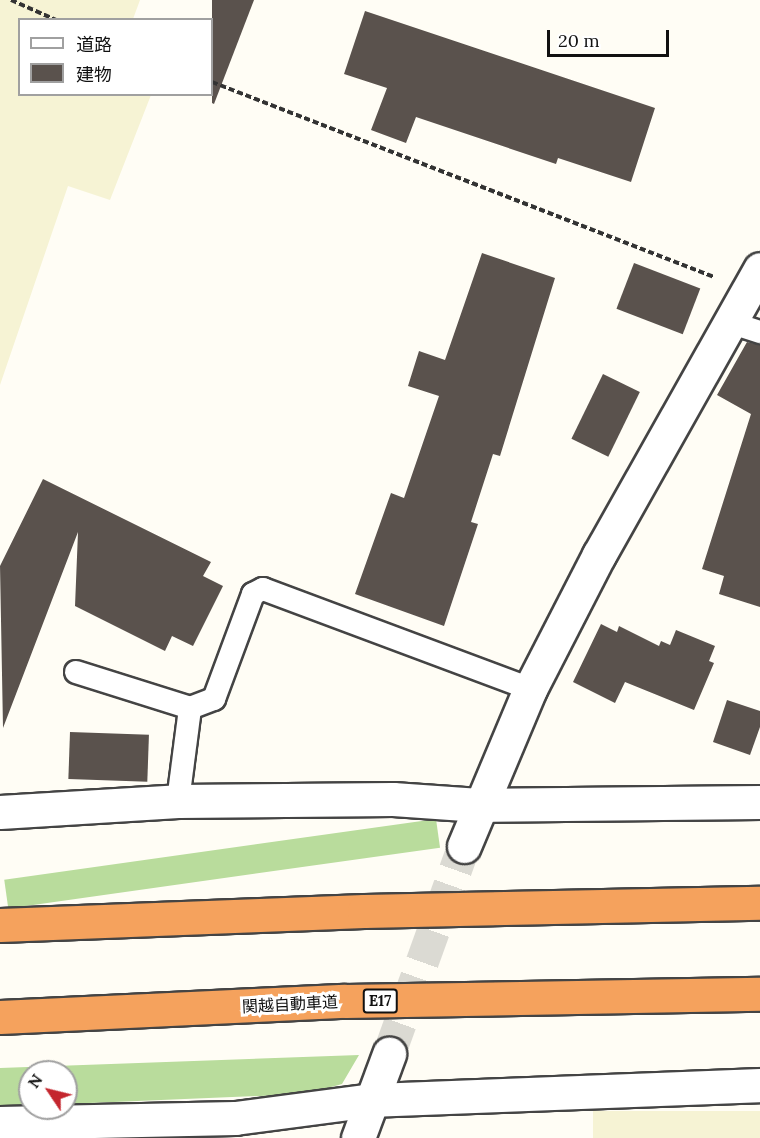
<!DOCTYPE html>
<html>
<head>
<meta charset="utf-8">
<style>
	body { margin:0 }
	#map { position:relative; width:760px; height:1138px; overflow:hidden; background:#fffdf5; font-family:Lora,"Noto Sans JP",serif }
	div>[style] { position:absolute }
	.farmland>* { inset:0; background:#f6f3d4; transform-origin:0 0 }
	.forest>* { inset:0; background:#b9dc9c; transform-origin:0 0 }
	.building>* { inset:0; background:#5a524d; transform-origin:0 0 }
	.tertiary-tunnel>* { height:33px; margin-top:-16.5px; transform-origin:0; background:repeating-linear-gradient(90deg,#dbdad3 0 33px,transparent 0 49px) }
	.path>* { height:4px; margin-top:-2px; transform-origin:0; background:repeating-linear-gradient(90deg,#333 0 6px,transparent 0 9px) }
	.roads { filter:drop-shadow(2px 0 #444) drop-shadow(-2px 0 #444) drop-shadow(0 2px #444) drop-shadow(0 -2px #444) }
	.service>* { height:22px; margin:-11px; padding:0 11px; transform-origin:11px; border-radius:11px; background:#fff }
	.minor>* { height:33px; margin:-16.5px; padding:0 16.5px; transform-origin:16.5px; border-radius:16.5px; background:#fff }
	.tertiary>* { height:33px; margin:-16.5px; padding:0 16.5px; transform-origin:16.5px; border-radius:16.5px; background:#fff }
	.motorway>* { height:33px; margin:-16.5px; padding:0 16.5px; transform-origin:16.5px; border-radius:16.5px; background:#f5a25d }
	span { translate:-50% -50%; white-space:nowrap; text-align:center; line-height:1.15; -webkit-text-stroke:6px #fff; paint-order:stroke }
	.shield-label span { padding:2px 4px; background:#fff; border:2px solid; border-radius:4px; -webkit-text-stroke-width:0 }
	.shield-label { font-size:15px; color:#111; font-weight:700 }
	.street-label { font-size:16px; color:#111 }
	.legend { position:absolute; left:18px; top:18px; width:195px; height:78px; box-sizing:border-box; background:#fff; border:2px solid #a0a0a0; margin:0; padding:8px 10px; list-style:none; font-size:18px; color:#111 }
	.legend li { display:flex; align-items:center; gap:12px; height:30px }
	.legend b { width:30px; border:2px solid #a0a0a0 }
	.north { position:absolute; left:18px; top:1060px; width:60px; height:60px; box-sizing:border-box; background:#fff; border:2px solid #a0a0a0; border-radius:50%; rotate:305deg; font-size:16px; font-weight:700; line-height:24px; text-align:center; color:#111 }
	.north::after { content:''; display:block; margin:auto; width:21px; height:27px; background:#c4262e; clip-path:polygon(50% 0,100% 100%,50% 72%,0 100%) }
	.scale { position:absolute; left:547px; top:30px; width:122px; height:27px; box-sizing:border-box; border:3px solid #111; border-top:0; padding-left:8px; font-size:18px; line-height:21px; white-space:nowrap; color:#111; -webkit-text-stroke:4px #fff; paint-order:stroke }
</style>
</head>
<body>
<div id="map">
	<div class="farmland">
		<div style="clip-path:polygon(0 0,140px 0,133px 19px,20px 20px,20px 94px,151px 95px,110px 200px,68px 186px,0 385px)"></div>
		<div style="left:760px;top:1111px;width:27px;height:167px;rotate:90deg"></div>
	</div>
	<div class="forest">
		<div style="left:436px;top:819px;width:29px;height:436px;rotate:82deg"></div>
		<div style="clip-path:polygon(359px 1055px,342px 1084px,306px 1094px,66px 1104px,66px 1072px,30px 1072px,30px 1105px,0 1106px,0 1068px)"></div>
	</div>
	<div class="building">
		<div style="clip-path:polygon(212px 0,254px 0,214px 104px,212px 103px)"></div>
		<div style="clip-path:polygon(365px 11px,655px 108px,631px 182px,558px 158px,556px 164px,416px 117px,406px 143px,371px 130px,387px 88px,344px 74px)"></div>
		<div style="clip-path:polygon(482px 253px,555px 278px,500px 456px,493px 454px,471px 522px,478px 524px,444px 626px,355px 594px,391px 493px,404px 498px,439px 396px,408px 386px,419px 351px,445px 360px)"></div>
		<div style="left:634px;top:263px;width:71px;height:49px;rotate:21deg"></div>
		<div style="clip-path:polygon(747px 342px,760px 345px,760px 607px,719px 594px,724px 576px,702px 569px,751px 414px,717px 395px)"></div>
		<div style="left:603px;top:374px;width:41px;height:72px;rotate:26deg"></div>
		<div style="clip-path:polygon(43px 479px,211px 562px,203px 576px,223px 586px,193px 646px,172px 636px,165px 651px,75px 606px,78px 532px,3px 728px,0 566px)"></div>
		<div style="clip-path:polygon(601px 624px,617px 632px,619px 626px,659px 646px,661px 641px,670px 645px,676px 630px,715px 646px,709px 661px,714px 663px,694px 710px,625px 682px,615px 703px,573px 682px)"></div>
		<div style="clip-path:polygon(727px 700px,760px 711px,760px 727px,750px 755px,713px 742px)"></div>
		<div style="left:70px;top:732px;width:79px;height:47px;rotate:2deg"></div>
	</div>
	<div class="tertiary-tunnel">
		<div style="left:389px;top:1054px;width:221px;rotate:-70.2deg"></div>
	</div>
	<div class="path">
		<div style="left:11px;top:0;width:49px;rotate:24deg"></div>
		<div style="left:212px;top:82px;width:539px;rotate:21.23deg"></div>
	</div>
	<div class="roads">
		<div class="service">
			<div style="left:729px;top:322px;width:33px;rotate:18deg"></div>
			<div style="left:76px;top:672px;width:120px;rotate:17.5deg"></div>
			<div style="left:190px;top:708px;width:26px;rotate:-21deg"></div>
			<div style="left:214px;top:699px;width:112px;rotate:-69.6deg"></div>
			<div style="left:253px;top:594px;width:11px;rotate:-27deg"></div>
			<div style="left:263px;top:589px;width:285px;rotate:20.5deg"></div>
			<div style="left:178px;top:801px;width:94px;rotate:-82.6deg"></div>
		</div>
		<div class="minor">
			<div style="left:0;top:812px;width:178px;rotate:-3.5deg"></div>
			<div style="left:178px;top:801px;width:215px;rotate:-0.5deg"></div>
			<div style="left:393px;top:799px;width:86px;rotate:4deg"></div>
			<div style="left:479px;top:805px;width:281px;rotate:-0.6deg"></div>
			<div style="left:0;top:1123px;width:235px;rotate:-1.2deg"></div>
			<div style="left:235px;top:1118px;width:138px;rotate:-7.5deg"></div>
			<div style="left:372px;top:1100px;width:388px;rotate:-2.2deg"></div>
		</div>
		<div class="tertiary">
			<div style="left:464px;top:846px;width:170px;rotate:-67.2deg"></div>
			<div style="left:530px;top:689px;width:151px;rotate:-62.8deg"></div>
			<div style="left:599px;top:555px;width:328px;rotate:-60.6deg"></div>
			<div style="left:358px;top:1138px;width:90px;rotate:-69.7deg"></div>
		</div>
		<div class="motorway">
			<div style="left:0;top:925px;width:364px;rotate:-2.2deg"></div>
			<div style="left:364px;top:911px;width:396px;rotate:-1.2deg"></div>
			<div style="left:0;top:1017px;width:345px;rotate:-2.7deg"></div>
			<div style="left:345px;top:1001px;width:415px;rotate:-1deg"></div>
		</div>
	</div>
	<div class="shield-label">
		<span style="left:380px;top:1001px">E17</span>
	</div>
	<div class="street-label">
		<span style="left:290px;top:1004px;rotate:-3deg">関越自動車道</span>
	</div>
	<ul class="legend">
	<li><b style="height:8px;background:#fff"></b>道路</li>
	<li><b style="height:16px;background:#5a524d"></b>建物</li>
	</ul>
	<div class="north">N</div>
	<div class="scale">20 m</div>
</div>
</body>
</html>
